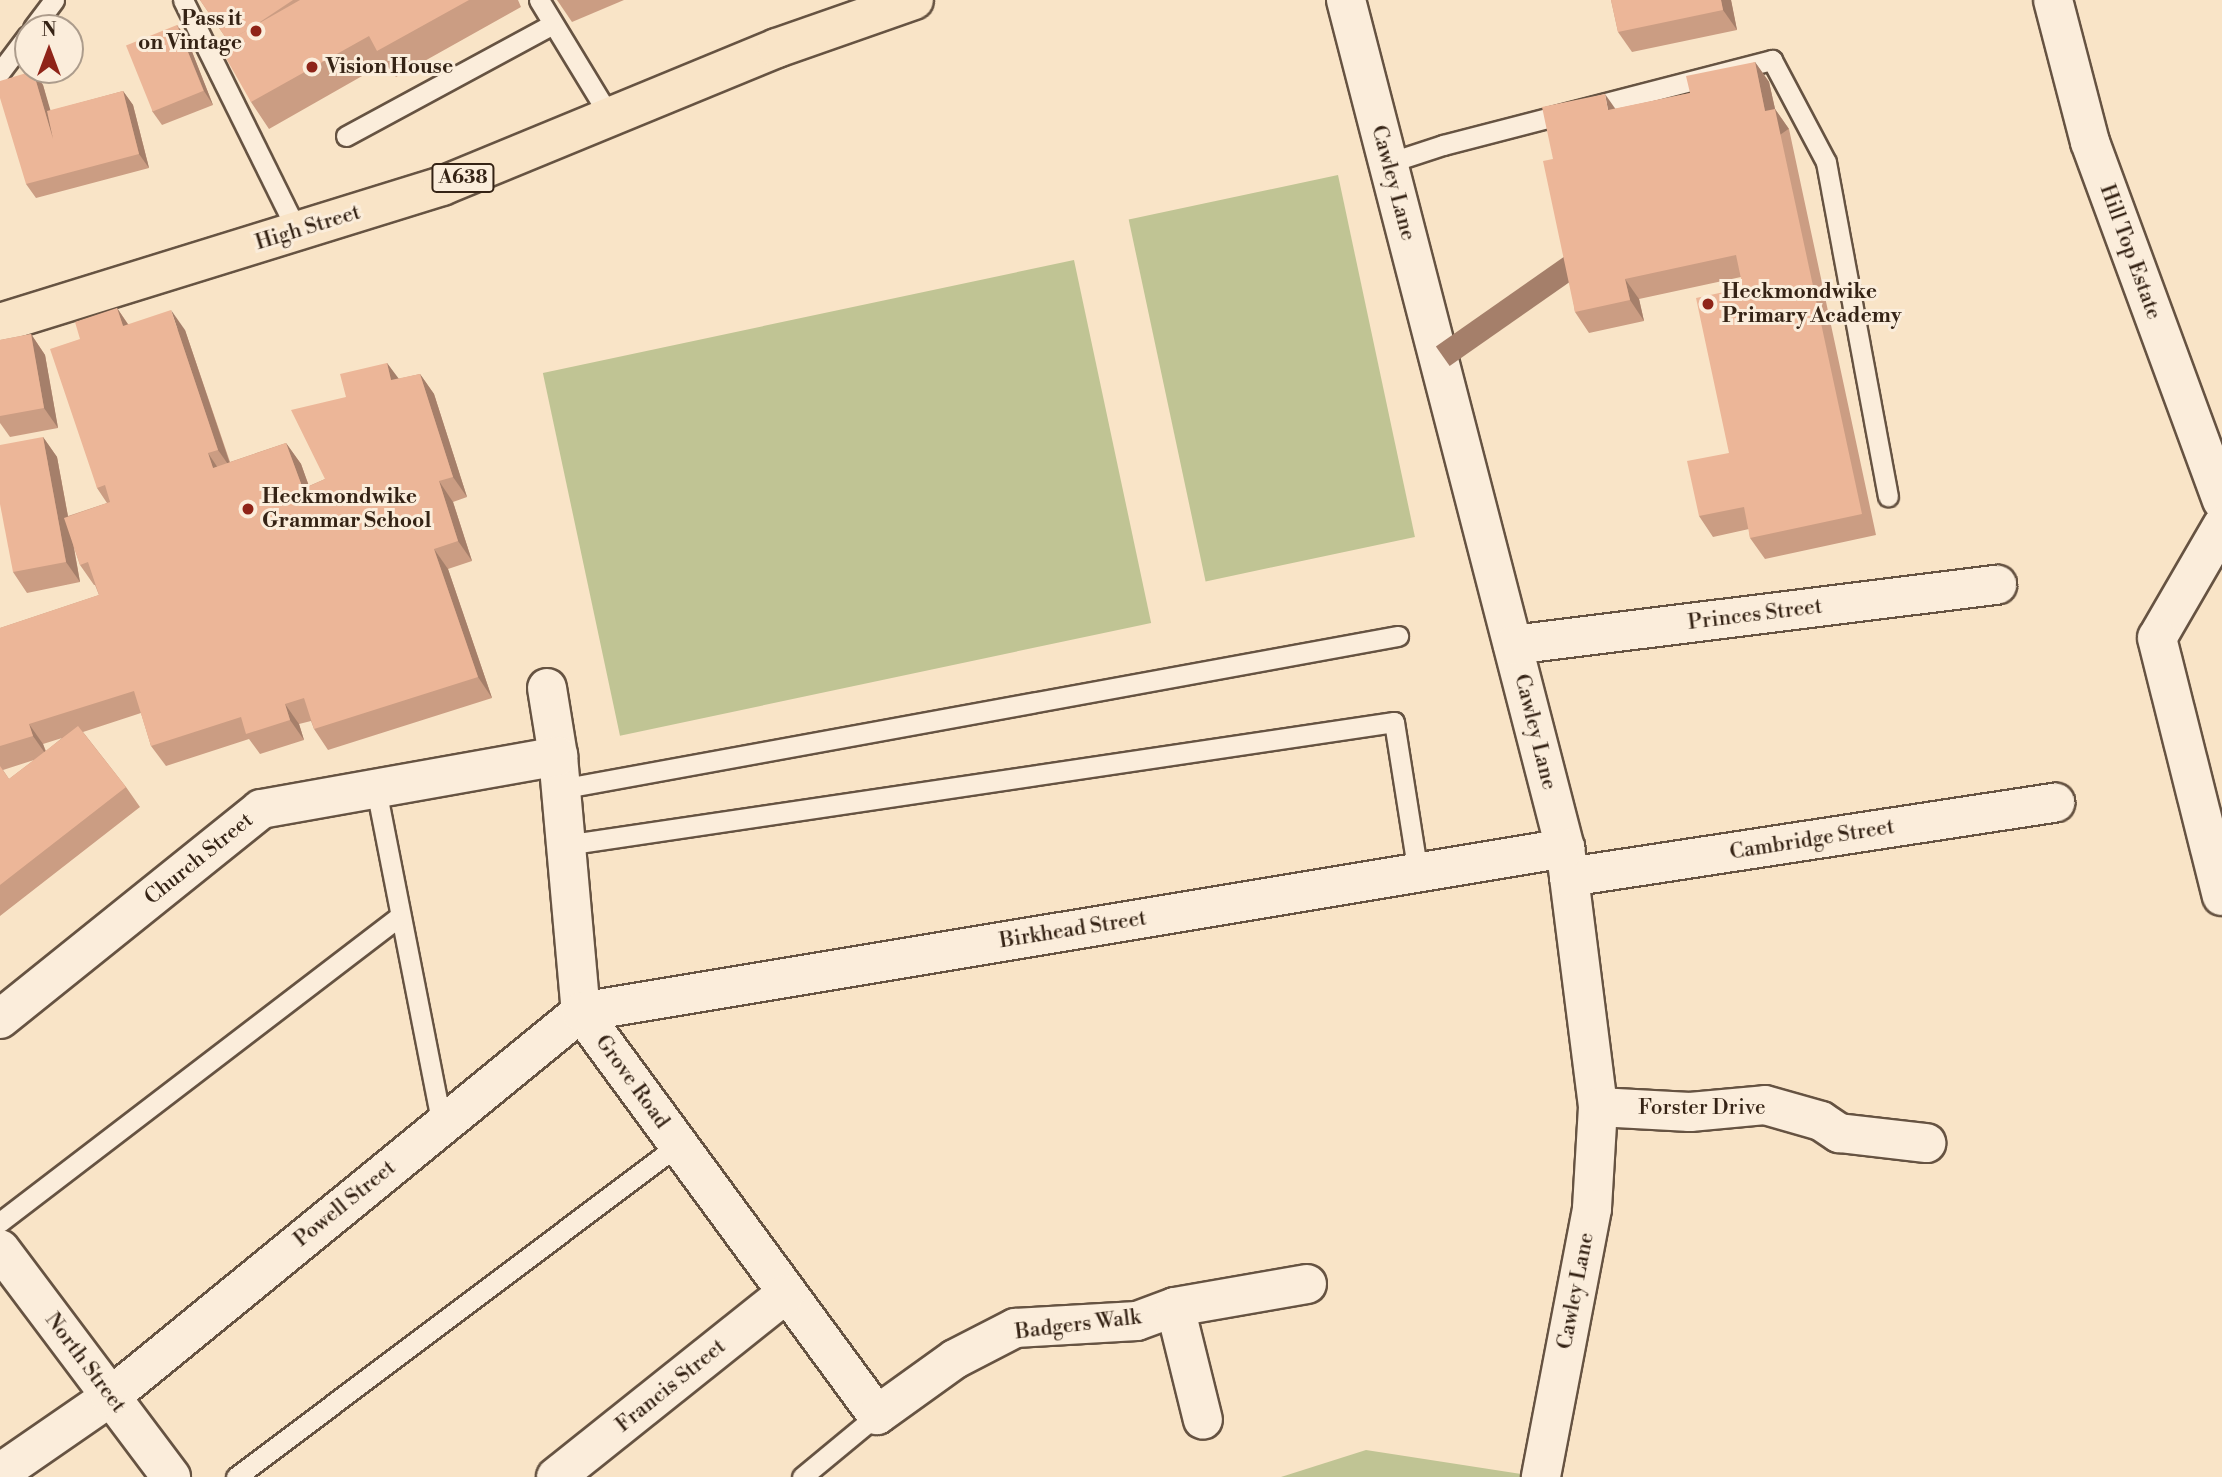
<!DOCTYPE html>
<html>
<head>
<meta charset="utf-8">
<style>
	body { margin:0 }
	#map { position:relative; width:2222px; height:1477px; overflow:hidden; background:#f9e4c7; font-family:"Libre Bodoni",serif }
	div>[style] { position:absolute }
	.green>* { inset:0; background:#c0c494; transform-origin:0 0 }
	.roads { filter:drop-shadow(2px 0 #665342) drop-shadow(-2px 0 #665342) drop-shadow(0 2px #665342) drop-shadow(0 -2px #665342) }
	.lane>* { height:19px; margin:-9.5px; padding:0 9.5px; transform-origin:9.5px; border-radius:9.5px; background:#fbeddb }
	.street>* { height:38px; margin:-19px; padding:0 19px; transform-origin:19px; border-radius:19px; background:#fbeddb }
	.primary>* { height:38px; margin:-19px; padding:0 19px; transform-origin:19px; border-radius:19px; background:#f9e4c7 }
	.wall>* { inset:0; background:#cb9d83 }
	.shaded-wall>* { inset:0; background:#a57f6a; transform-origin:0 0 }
	.building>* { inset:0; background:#ecb698; transform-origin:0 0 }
	.dots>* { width:19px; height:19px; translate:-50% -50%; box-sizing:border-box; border:4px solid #fbeddb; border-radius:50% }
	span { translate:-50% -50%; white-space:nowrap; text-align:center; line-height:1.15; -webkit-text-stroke:6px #fbeddb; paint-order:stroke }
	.shield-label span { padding:2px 5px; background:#fbeddb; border:2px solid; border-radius:5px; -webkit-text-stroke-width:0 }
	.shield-label { font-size:19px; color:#352315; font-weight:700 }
	.poi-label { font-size:21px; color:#352315; font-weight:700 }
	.right { translate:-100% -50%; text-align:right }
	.left { translate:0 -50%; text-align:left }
	.street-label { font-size:21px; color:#352315 }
	.north { position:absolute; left:14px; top:14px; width:70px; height:70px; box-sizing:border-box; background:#fbeddb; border:2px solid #ac9c8c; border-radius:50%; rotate:0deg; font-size:19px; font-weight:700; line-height:28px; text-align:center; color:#352315 }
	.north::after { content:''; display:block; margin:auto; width:24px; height:32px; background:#8f2418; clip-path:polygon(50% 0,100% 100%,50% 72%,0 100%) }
</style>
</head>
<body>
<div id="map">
	<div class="green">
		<div style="left:1338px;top:175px;width:370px;height:214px;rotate:78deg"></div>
		<div style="left:1074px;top:260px;width:371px;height:543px;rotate:78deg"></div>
		<div style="clip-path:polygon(1366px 1450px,1541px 1477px,1281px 1477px)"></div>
	</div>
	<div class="roads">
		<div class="lane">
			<div style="left:183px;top:0;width:258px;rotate:63.7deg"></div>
			<div style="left:539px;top:0;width:137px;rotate:58.7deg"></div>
			<div style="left:33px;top:28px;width:35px;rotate:-53deg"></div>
			<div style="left:0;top:72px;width:46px;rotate:-52.9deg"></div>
			<div style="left:346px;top:136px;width:235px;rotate:-28.4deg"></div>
			<div style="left:1388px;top:163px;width:58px;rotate:-18.1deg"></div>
			<div style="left:1443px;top:145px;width:340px;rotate:-14.5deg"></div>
			<div style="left:1772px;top:60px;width:115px;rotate:62.1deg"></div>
			<div style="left:1826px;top:162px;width:340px;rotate:79.5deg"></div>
			<div style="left:376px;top:789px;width:342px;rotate:78.9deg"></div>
			<div style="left:560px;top:789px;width:852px;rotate:-10.35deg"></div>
			<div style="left:565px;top:845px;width:838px;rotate:-8.44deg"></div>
			<div style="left:1394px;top:722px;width:153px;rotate:81deg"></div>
			<div style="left:0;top:1222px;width:504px;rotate:-37.42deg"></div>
			<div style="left:236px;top:1477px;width:553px;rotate:-36.91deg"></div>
			<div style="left:802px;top:1477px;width:97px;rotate:-39.6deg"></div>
		</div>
		<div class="street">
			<div style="left:1346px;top:0;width:876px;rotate:75.52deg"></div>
			<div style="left:1565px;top:848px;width:29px;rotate:82deg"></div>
			<div style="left:1569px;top:877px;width:232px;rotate:82.8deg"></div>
			<div style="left:1598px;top:1107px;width:102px;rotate:93.4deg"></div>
			<div style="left:1592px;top:1209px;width:273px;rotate:100.8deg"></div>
			<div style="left:2053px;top:0;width:147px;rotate:75.4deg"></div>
			<div style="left:2090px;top:142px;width:382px;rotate:69.8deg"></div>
			<div style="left:2222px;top:526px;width:129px;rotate:120.1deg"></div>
			<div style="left:2157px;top:638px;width:266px;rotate:75.9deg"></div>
			<div style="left:1513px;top:645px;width:488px;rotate:-7.1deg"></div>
			<div style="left:547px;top:688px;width:69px;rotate:80.8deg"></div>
			<div style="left:558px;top:756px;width:257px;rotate:84.9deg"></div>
			<div style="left:581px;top:1012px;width:500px;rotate:53.7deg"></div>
			<div style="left:877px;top:1415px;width:96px;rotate:-35.7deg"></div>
			<div style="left:955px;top:1359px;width:68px;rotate:-27.3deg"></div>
			<div style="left:1015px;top:1328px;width:122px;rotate:-3.3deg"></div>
			<div style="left:1137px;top:1321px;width:40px;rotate:-20.2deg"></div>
			<div style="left:1175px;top:1307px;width:134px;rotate:-9.9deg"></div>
			<div style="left:1569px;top:877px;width:492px;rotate:-8.7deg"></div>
			<div style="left:0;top:1019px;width:335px;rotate:-38.8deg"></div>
			<div style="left:261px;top:809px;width:302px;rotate:-10.1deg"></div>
			<div style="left:1598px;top:1107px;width:92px;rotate:3.1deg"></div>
			<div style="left:1690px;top:1112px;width:75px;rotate:-5.3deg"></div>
			<div style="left:1765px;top:1105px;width:58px;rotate:15.9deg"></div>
			<div style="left:1821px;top:1121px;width:22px;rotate:34deg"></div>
			<div style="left:1839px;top:1133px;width:88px;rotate:6.6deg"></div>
			<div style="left:0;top:1249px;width:285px;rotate:53.1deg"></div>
			<div style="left:1175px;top:1307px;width:116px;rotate:76.1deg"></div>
			<div style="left:0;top:1473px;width:134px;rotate:-34.6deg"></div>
			<div style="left:110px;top:1397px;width:608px;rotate:-39.26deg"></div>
			<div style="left:581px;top:1012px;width:998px;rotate:-9.46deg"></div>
			<div style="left:556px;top:1477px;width:293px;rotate:-38.6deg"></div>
		</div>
		<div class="primary">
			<div style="left:0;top:323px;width:463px;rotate:-17.2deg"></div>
			<div style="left:442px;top:186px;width:362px;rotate:-22.4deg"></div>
			<div style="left:777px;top:48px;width:145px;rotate:-19.3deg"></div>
		</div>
	</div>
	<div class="wall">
		<div style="clip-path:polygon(200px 0,518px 0,521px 7px,396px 77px,385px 63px,269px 129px,251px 102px,228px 41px)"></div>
		<div style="clip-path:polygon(557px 0,624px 0,572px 22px)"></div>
		<div style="clip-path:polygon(1611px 0,1731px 0,1737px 30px,1632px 52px,1618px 32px)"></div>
		<div style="clip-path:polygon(177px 25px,187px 39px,213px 105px,162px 125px,152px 111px)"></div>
		<div style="clip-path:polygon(1755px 62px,1769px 82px,1775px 109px,1789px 129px,1876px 535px,1765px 559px,1750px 538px,1749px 529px,1713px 537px,1699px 516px,1729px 453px,1743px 288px,1741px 277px,1639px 299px,1644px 321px,1589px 333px,1575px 312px,1553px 159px,1615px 109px,1690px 93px)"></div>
		<div style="clip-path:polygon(33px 71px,43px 85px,50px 111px,123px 91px,133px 105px,149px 168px,36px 198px,26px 184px)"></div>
		<div style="clip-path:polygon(evenodd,117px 308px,128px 324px,185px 330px,230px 462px,286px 443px,301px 464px,309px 486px,325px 479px,346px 397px,387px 363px,398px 379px,420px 374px,434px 394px,467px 497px,453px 502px,472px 561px,448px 569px,492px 698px,328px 750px,314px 729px,311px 721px,299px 724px,304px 740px,260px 754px,249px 739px,166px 766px,151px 746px,141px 713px,83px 732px,126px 787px,140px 807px,0 916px,0 628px,99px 595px,95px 585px,94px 585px,80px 565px,74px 547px,80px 582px,27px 593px,13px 572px,43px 437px,57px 457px,68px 516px,107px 503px,97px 488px,80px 339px,117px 308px,62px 738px,46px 751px,43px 744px,62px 738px,117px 308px,34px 760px,9px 779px,3px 770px,34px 760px)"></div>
		<div style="clip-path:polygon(31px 334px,45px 355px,58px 428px,10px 437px,0 423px,0 340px)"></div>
	</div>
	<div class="shaded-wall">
		<div style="clip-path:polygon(1721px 0,1731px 0,1737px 30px,1723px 10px)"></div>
		<div style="clip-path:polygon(177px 25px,187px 39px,213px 105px,204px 91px)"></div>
		<div style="clip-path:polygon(1755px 62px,1769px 82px,1780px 131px,1765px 111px)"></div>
		<div style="clip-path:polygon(33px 71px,43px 85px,63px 153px,53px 139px)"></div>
		<div style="clip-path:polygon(123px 91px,133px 105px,149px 168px,139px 154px)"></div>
		<div style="clip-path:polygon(1605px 94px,1619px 114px,1608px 110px)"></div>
		<div style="left:1775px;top:109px;width:24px;height:414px;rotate:55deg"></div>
		<div style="clip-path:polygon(1625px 279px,1639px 299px,1644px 321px,1630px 300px)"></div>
		<div style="clip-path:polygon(117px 308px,131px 329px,123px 326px)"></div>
		<div style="clip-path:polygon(171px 310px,185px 330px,232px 470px,218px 450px)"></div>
		<div style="clip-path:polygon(31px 334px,45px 355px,58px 428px,44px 408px)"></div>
		<div style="clip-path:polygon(387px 363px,402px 383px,391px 380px)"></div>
		<div style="clip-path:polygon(420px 374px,434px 394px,467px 497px,453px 477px)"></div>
		<div style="clip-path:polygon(43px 437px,57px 457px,80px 582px,66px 562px)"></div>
		<div style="clip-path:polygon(286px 443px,301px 464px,317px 509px,303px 489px)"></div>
		<div style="clip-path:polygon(208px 453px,222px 474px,213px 468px)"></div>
		<div style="clip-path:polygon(439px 481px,453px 502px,472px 561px,458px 541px)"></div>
		<div style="clip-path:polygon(434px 549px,448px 569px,492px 698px,478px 677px)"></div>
		<div style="clip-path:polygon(285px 704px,299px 724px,304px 740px,290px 720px)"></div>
		<div style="clip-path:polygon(29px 724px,43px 744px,47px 756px,33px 736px)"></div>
	</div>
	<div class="building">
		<div style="clip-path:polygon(200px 0,293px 0,251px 28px,228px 41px)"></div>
		<div style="clip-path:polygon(300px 0,469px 0,377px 51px,369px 36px,251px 102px,219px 46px)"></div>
		<div style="clip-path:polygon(1611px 0,1721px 0,1723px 10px,1618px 32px)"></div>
		<div style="left:177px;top:25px;width:71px;height:55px;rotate:68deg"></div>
		<div style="clip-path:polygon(1755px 62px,1765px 111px,1775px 109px,1862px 514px,1750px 538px,1744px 507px,1699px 516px,1687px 461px,1729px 453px,1696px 298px,1743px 288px,1736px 255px,1625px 279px,1630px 300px,1575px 312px,1543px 161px,1553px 159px,1542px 107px,1605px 94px,1608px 110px,1690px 93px,1686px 76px)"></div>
		<div style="clip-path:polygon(33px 71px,53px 139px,47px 111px,123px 91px,139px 154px,26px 184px,0 98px,0 81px)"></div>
		<div style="clip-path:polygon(117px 308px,123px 326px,171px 310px,218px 450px,208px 453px,213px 468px,286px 443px,303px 489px,325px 479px,291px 410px,346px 397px,340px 374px,387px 363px,391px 380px,420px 374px,453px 477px,439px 481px,458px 541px,434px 549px,478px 677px,314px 729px,304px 698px,285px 704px,290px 720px,246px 734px,241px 717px,151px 746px,134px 691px,29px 724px,33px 736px,0 746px,0 628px,99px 595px,88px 562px,80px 565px,64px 518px,110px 502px,105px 485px,97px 488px,50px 349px,80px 339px,75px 322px)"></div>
		<div style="clip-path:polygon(31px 334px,44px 408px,0 416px,0 340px)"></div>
		<div style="clip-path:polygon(43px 437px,66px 562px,13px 572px,0 504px,0 445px)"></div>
		<div style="clip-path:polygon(78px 726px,126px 787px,0 885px,0 766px,9px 779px)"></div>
	</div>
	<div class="dots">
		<div style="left:256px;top:31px;background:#8f2418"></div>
		<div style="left:312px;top:67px;background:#8f2418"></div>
		<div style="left:1708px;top:304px;background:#8f2418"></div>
		<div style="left:248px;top:509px;background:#8f2418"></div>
	</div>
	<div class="shield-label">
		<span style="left:463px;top:178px">A638</span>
	</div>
	<div class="poi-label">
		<span class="right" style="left:242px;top:31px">Pass it<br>on Vintage</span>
		<span class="left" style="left:326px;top:67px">Vision House</span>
		<span class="left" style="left:1722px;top:304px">Heckmondwike<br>Primary Academy</span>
		<span class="left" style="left:262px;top:509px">Heckmondwike<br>Grammar School</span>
	</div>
	<div class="street-label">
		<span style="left:1393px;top:183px;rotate:75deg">Cawley Lane</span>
		<span style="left:308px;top:228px;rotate:-17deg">High Street</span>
		<span style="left:2130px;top:252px;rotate:70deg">Hill Top Estate</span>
		<span style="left:1755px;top:615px;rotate:-7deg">Princes Street</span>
		<span style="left:1535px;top:732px;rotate:76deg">Cawley Lane</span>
		<span style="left:1812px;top:840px;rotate:-9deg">Cambridge Street</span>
		<span style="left:199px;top:859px;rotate:-39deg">Church Street</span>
		<span style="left:1073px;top:930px;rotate:-9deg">Birkhead Street</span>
		<span style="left:632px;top:1082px;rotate:54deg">Grove Road</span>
		<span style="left:1702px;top:1108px">Forster Drive</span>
		<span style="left:345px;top:1204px;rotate:-39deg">Powell Street</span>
		<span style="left:1576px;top:1291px;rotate:-79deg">Cawley Lane</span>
		<span style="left:1078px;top:1325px;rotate:-7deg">Badgers Walk</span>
		<span style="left:85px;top:1363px;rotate:53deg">North Street</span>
		<span style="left:671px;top:1386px;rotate:-39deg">Francis Street</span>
	</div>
	<div class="north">N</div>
</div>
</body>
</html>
